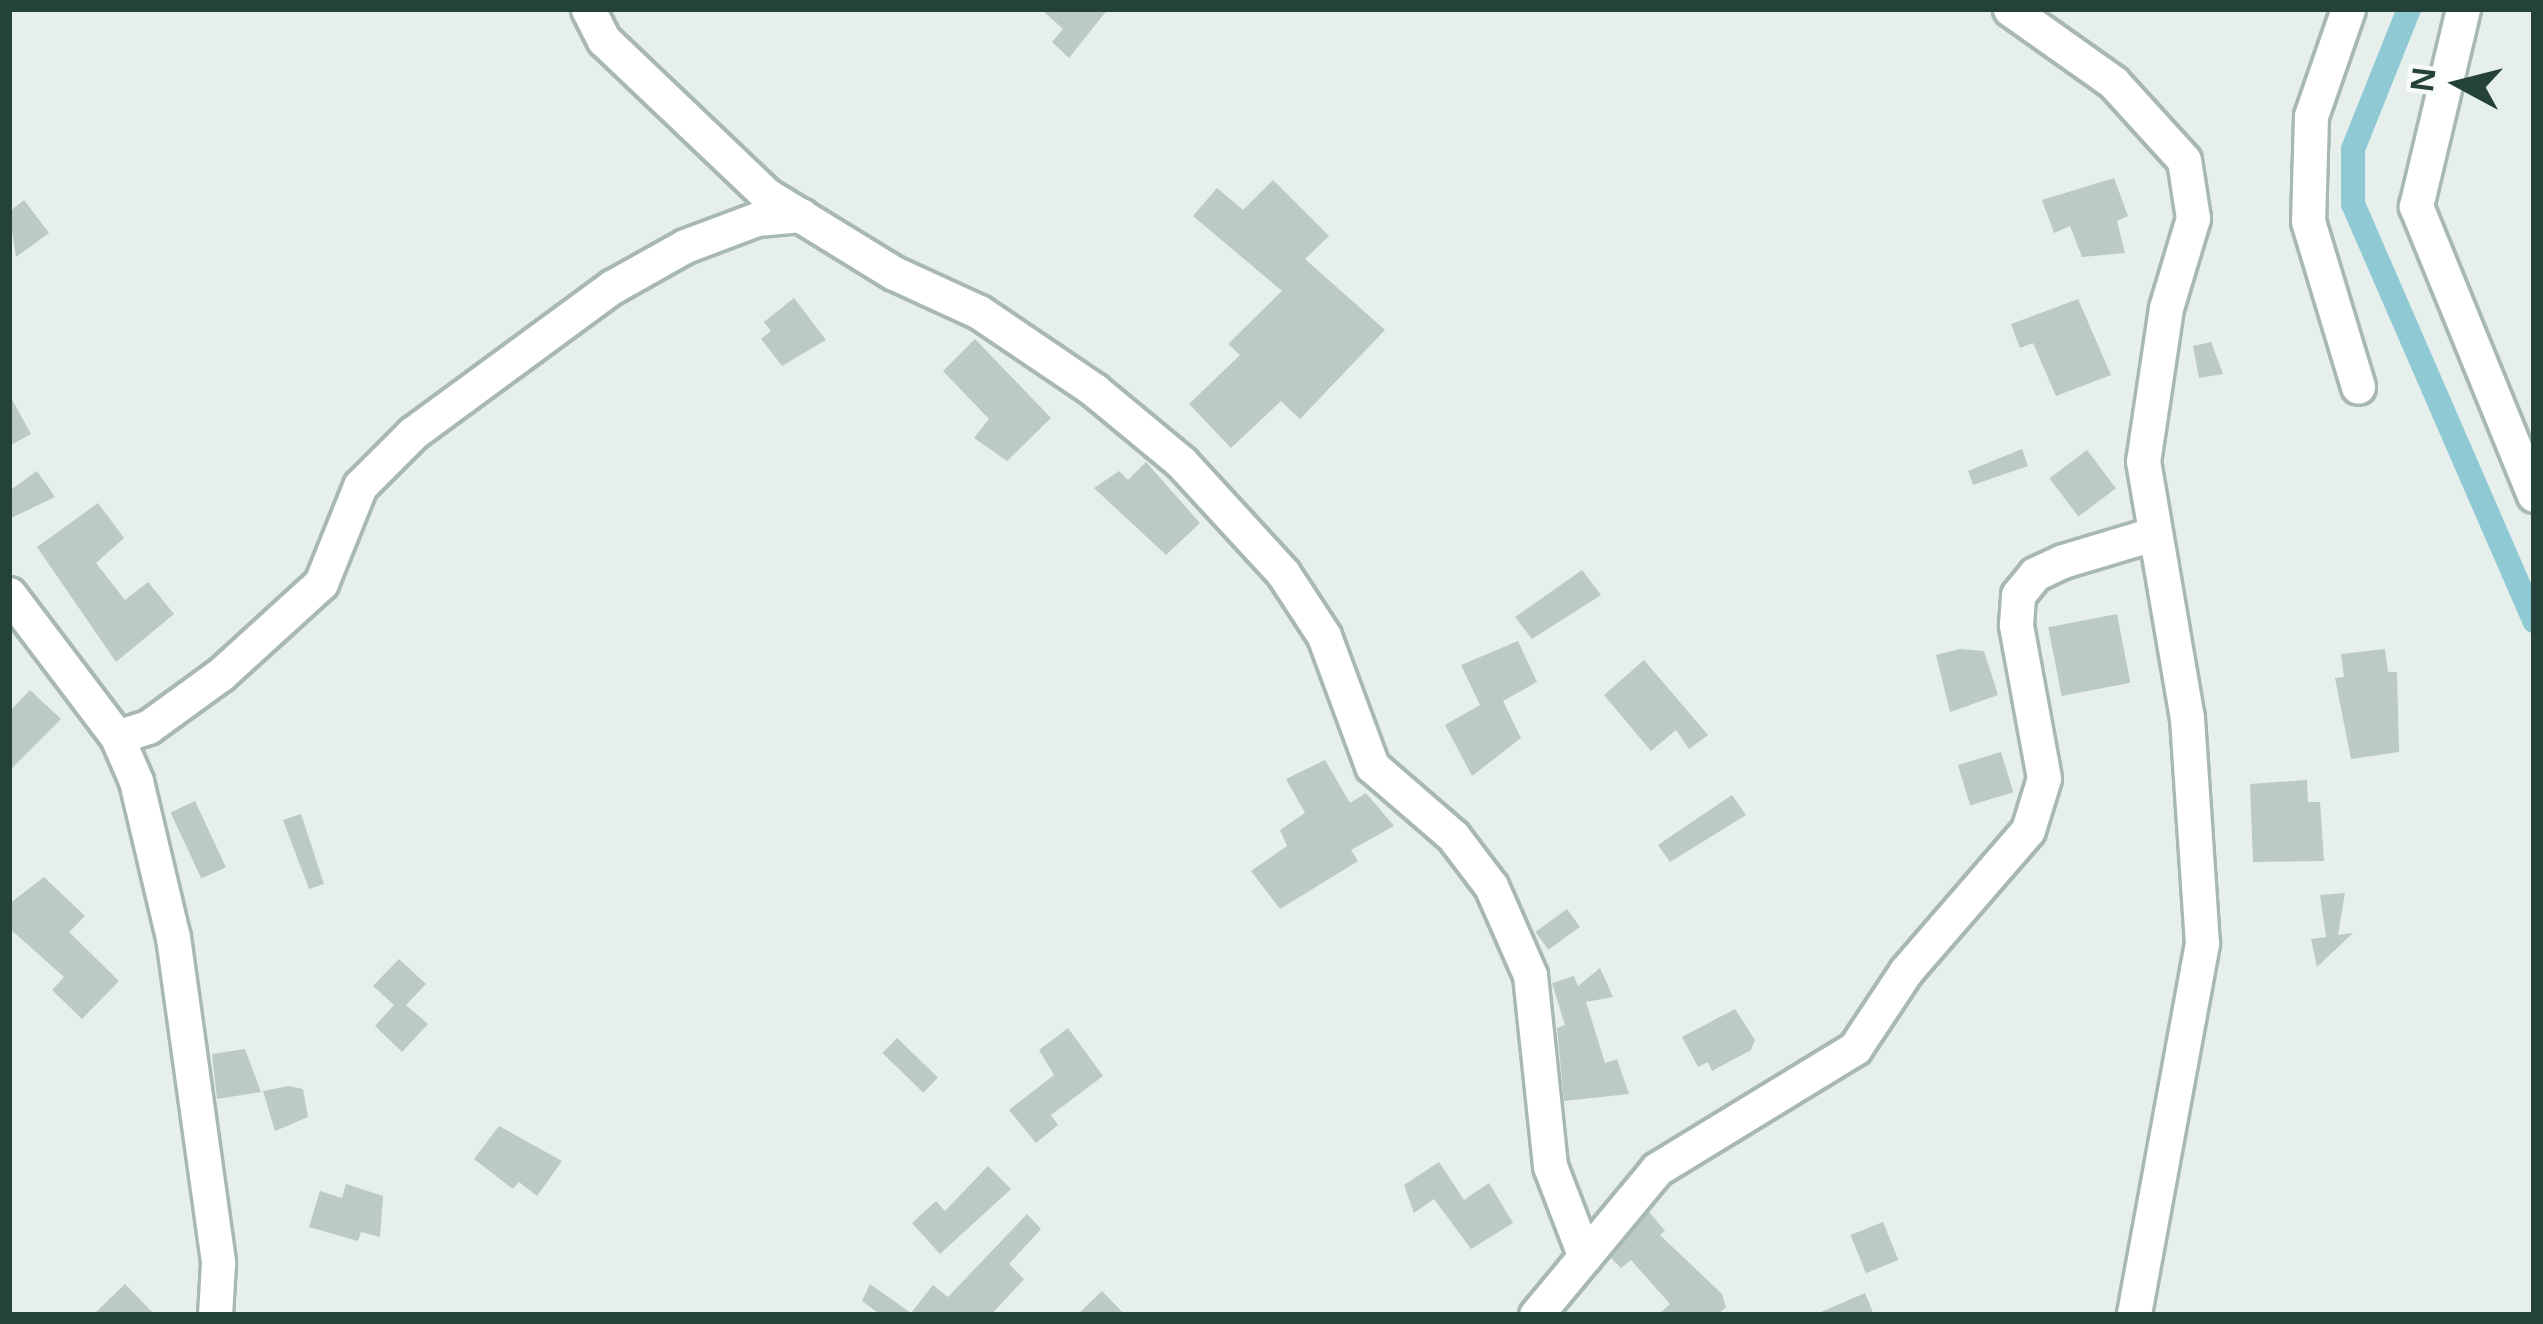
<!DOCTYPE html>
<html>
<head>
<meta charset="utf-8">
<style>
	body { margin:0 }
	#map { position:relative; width:2543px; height:1324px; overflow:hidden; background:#e6efeb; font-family:Arial,sans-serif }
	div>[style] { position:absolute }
	.canal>* { height:24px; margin:-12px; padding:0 12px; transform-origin:12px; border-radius:12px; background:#8ec9d4 }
	.building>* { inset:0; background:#bbcac4; transform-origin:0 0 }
	.roads { filter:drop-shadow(3px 0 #a8b8b2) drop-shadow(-3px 0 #a8b8b2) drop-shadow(0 3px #a8b8b2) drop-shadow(0 -3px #a8b8b2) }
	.minor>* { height:33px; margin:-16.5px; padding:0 16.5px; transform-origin:16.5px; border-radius:16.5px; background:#fff }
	span { translate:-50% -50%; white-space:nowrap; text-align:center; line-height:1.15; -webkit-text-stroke:12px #f7fbf9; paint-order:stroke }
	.frame { position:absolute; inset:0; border:12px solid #24423a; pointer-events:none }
	.north { position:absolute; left:2399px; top:24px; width:120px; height:120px; -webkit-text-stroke:9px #f7fbf9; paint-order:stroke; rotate:277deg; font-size:33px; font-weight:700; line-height:48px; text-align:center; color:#24423a }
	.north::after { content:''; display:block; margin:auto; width:42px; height:54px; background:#24423a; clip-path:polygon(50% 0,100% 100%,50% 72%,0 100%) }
</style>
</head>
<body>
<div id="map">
	<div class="canal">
		<div style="left:2409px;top:9px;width:151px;rotate:111.8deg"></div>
		<div style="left:2353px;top:149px;width:55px;rotate:90deg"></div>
		<div style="left:2353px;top:204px;width:455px;rotate:66.5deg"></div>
	</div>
	<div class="building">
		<div style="clip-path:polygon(1041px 9px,1108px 9px,1069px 58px,1052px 42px,1063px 29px)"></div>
		<div style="clip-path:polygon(2114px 178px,2128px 216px,2117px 221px,2125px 253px,2082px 257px,2070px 226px,2054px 233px,2042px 200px)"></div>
		<div style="clip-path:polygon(1273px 180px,1329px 236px,1305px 259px,1385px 330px,1300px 419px,1281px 401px,1231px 448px,1189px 404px,1240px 355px,1228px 344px,1282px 291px,1193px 216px,1217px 188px,1243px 210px)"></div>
		<div style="clip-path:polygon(24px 200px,49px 233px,16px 257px,9px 212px)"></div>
		<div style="clip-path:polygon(794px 298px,826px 340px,782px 366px,761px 339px,771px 331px,764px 322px)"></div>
		<div style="clip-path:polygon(2078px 299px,2111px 375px,2056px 396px,2033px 343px,2020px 348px,2011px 324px)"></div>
		<div style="clip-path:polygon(975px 339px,1051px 418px,1007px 461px,974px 438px,989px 419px,943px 371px)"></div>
		<div style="clip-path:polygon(2211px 342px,2223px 374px,2199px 378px,2193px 346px)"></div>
		<div style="clip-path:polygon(9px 394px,31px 434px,9px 446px)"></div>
		<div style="clip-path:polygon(2022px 449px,2028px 466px,1973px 485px,1968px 471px)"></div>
		<div style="left:2087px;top:450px;width:48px;height:47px;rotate:53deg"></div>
		<div style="clip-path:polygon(1146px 462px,1200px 523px,1166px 555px,1094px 488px,1119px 471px,1128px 480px)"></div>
		<div style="clip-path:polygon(37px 471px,55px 497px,9px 519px,9px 491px)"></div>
		<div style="clip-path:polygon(98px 503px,124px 538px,96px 563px,125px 600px,148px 582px,174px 614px,116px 662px,37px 547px)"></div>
		<div style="clip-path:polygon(1582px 570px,1601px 595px,1532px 639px,1515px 617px)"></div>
		<div style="left:2117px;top:614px;width:70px;height:70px;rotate:79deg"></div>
		<div style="clip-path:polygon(1518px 641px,1537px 682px,1503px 701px,1521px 738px,1472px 776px,1445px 725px,1480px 705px,1461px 665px)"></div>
		<div style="clip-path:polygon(1960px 649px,1984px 651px,1998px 695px,1950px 712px,1936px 655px)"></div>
		<div style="clip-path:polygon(2385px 649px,2388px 672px,2397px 672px,2399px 752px,2351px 759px,2335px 678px,2344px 677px,2341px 654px)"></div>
		<div style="clip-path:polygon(1644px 660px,1708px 735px,1689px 749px,1676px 730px,1651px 751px,1604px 695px)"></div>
		<div style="clip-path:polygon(30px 690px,61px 719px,9px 771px,9px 712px)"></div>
		<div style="left:2001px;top:752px;width:42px;height:45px;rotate:73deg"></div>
		<div style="clip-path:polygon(1325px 760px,1350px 803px,1366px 793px,1394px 826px,1351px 850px,1358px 861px,1280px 909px,1251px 871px,1287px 846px,1280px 830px,1305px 813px,1286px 779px)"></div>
		<div style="clip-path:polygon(2307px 780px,2308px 802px,2320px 802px,2324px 861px,2253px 862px,2250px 784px)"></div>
		<div style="clip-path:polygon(1732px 795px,1746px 815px,1670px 862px,1658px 845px)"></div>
		<div style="left:195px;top:801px;width:73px;height:27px;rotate:65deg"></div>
		<div style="clip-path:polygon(301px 814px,324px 884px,309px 889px,283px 820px)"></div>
		<div style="clip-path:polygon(44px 877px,85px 916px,69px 932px,119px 981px,82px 1019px,52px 990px,64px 977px,9px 928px,9px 904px)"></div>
		<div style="clip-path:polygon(2345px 893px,2338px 935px,2353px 933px,2317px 967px,2311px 939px,2326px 937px,2320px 895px)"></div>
		<div style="left:1567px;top:909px;width:22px;height:39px;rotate:54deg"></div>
		<div style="clip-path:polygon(399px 959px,426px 984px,406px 1005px,428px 1024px,402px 1052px,375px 1026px,394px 1005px,373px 986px)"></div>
		<div style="clip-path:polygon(1600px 968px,1613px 997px,1586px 1002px,1605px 1063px,1617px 1059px,1629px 1094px,1564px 1101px,1557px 1028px,1565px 1025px,1552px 983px,1574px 976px,1578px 986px)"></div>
		<div style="clip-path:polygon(1735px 1009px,1755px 1040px,1751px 1050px,1712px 1071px,1708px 1062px,1698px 1067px,1682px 1037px)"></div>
		<div style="clip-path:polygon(1068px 1028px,1103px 1076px,1051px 1115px,1058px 1125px,1036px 1143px,1009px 1110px,1054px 1075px,1039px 1050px)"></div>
		<div style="left:897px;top:1038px;width:57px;height:21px;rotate:44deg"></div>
		<div style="clip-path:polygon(245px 1049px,261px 1092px,217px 1099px,212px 1054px)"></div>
		<div style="clip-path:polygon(289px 1086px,303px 1089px,308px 1117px,275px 1131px,263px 1091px)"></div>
		<div style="clip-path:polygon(499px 1126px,562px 1161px,537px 1196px,519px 1182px,513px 1189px,474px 1159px)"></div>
		<div style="clip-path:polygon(1439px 1162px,1464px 1200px,1489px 1183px,1513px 1223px,1471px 1249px,1434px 1199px,1414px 1213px,1404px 1185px)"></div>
		<div style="clip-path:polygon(988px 1166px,1011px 1189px,940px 1254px,912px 1223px,936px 1201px,945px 1211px)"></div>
		<div style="clip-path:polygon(346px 1184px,383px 1196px,380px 1237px,361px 1232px,358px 1241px,309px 1227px,320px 1191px,342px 1198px)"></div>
		<div style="clip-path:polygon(1649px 1212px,1665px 1231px,1660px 1235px,1722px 1294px,1726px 1307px,1717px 1315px,1658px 1315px,1670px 1304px,1631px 1260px,1621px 1268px,1611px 1258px)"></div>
		<div style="clip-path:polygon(1027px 1214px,1041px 1229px,1009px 1264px,1024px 1279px,991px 1315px,881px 1315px,862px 1301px,870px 1284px,911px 1313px,933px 1285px,948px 1297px)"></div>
		<div style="left:1883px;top:1222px;width:41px;height:35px;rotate:68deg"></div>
		<div style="clip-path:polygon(125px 1284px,155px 1315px,93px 1315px)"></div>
		<div style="clip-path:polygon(1102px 1291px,1125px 1315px,1077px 1315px)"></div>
		<div style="clip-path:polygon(1865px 1293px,1874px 1315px,1814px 1315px)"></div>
	</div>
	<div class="roads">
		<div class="minor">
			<div style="left:588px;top:9px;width:35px;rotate:63deg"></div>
			<div style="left:604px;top:40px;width:225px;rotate:43.6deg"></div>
			<div style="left:767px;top:195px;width:149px;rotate:31.6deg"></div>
			<div style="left:894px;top:273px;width:94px;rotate:24.6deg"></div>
			<div style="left:979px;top:312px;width:139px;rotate:34.1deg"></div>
			<div style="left:1094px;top:390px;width:113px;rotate:39.6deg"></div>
			<div style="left:1181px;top:462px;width:151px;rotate:47.4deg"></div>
			<div style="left:1283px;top:573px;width:75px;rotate:56.9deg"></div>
			<div style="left:1324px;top:636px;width:139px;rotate:69.7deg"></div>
			<div style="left:1372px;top:766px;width:107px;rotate:40.8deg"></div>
			<div style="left:1453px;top:836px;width:63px;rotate:52.8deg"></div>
			<div style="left:1491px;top:886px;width:97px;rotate:66.3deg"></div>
			<div style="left:1530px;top:975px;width:192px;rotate:84deg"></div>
			<div style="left:1550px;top:1166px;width:97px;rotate:69deg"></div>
			<div style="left:2010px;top:9px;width:126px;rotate:35.3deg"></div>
			<div style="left:2113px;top:82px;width:105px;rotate:47.7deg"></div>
			<div style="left:2184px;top:160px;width:59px;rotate:81.2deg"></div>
			<div style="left:2193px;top:218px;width:94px;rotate:106.7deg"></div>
			<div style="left:2166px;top:308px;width:155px;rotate:98.5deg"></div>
			<div style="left:2143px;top:461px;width:261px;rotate:80.3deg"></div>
			<div style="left:2187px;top:718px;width:225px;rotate:86.2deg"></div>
			<div style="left:2202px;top:943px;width:378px;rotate:100.4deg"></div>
			<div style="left:2348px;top:9px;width:113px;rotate:109.1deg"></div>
			<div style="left:2311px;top:116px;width:105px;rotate:91.6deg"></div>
			<div style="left:2308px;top:221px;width:173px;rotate:73.2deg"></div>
			<div style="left:2463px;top:9px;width:203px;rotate:103.4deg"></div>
			<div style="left:2416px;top:206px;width:312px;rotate:67.8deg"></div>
			<div style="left:9px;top:594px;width:179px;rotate:52.9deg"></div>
			<div style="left:117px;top:737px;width:48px;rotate:66.6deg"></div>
			<div style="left:136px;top:781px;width:160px;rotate:76.7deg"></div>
			<div style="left:173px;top:937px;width:329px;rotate:82.1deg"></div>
			<div style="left:218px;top:1263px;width:52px;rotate:93.3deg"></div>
			<div style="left:117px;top:737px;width:33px;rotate:-18deg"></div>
			<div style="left:148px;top:727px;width:90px;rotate:-36deg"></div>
			<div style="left:221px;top:674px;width:135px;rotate:-42.3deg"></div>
			<div style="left:321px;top:583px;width:105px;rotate:-68.1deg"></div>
			<div style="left:360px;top:486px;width:75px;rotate:-45deg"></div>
			<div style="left:413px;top:433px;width:247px;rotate:-36.3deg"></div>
			<div style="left:612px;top:287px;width:84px;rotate:-29.3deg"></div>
			<div style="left:685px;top:246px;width:77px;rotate:-20.6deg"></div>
			<div style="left:757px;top:219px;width:44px;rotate:-5.2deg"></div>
			<div style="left:1536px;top:1315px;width:190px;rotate:-50.3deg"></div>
			<div style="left:1657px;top:1169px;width:232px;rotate:-31.4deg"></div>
			<div style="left:1855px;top:1048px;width:92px;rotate:-56.5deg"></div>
			<div style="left:1906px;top:971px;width:186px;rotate:-49.1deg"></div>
			<div style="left:2028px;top:830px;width:54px;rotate:-72.9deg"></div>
			<div style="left:2044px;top:778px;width:156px;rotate:-100.4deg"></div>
			<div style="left:2016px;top:625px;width:30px;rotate:-86deg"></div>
			<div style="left:2018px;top:595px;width:27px;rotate:-51deg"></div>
			<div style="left:2035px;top:574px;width:31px;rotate:-25deg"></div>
			<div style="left:2063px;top:561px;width:94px;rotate:-16.7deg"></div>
		</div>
	</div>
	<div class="frame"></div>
	<div class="north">N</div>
</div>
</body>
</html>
